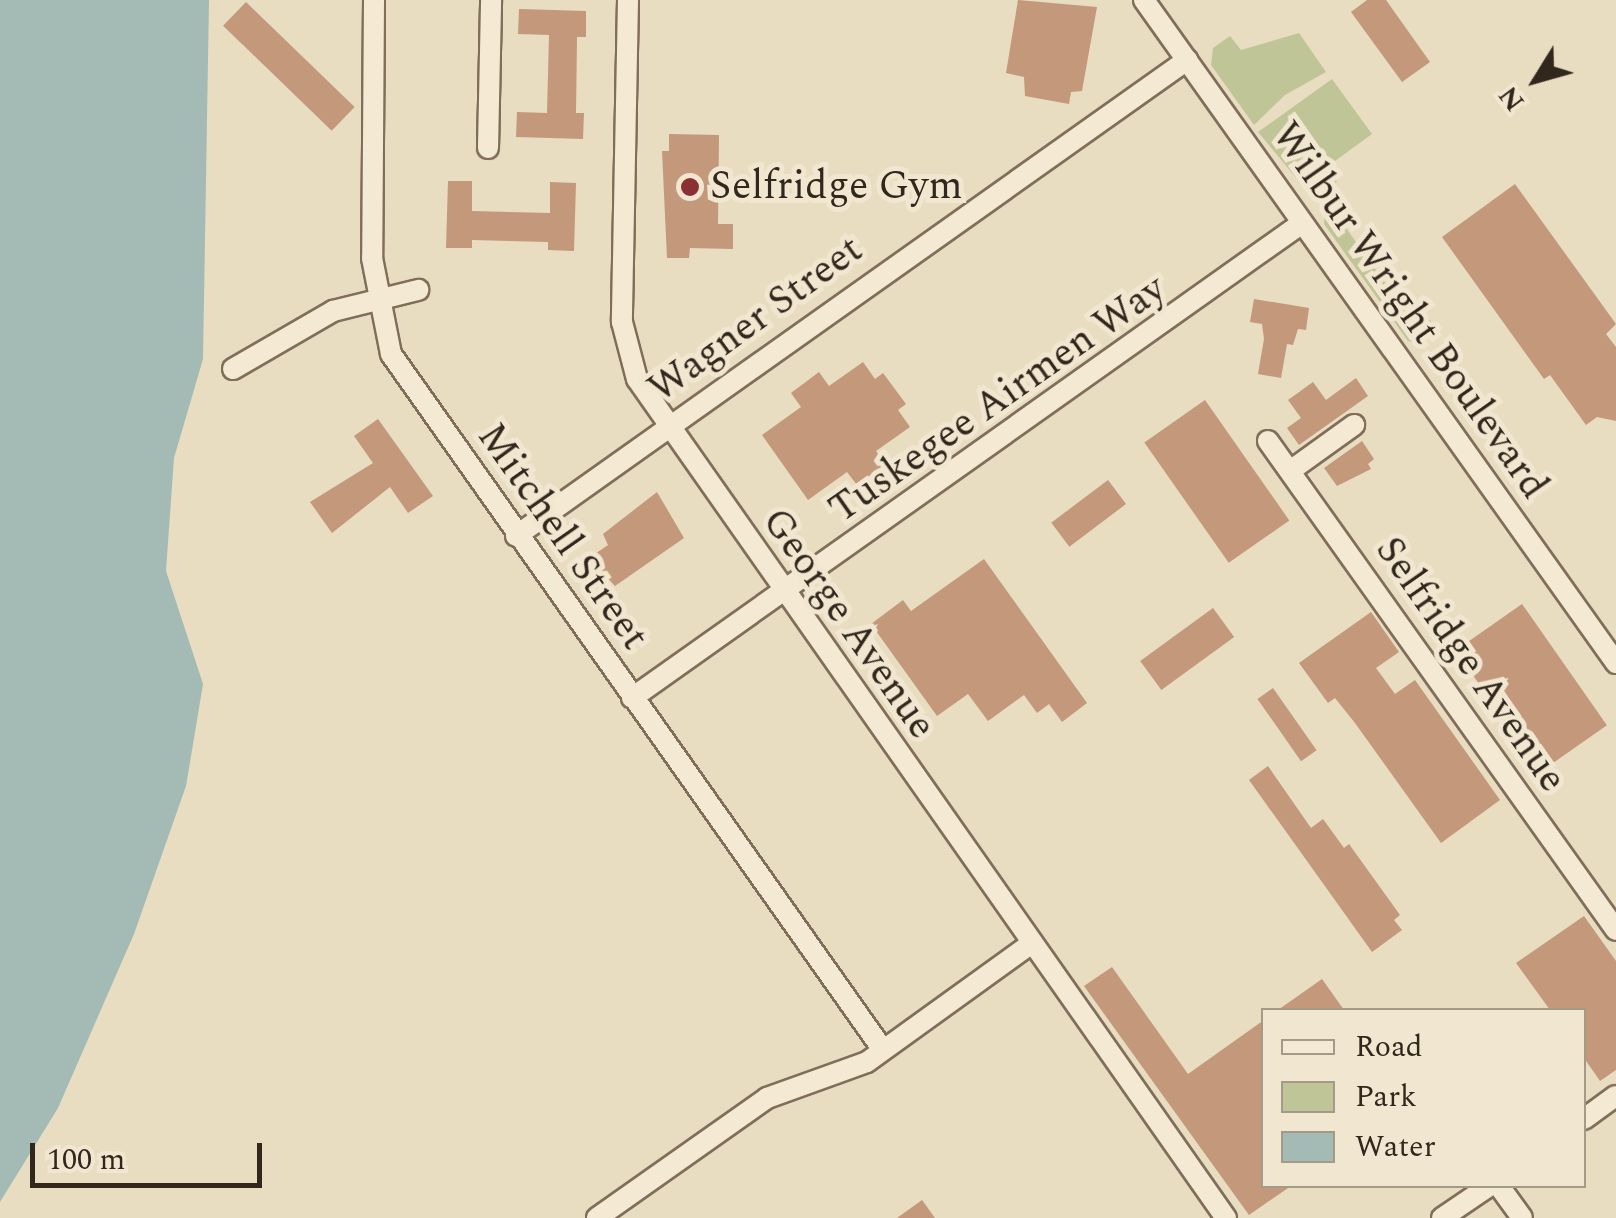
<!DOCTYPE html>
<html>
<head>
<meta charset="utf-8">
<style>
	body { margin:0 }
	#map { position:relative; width:1616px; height:1218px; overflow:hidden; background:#e8dcc1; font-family:Spectral,serif }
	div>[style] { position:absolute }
	.green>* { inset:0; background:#c0c597 }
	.water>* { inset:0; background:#a3bbb4 }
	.building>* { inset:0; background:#c3987b; transform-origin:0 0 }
	.roads { filter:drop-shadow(2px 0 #806e5b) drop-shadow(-2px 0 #806e5b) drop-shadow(0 2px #806e5b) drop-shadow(0 -2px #806e5b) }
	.minor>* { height:20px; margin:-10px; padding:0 10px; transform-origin:10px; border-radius:10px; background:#f4ead3 }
	.dots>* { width:28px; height:28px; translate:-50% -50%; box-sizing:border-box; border:5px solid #f1e7d0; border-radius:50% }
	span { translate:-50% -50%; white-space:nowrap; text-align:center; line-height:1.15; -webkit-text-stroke:10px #f1e7d0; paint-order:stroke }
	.poi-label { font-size:40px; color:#31271d }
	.left { translate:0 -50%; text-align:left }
	.street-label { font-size:40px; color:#31271d }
	.legend { position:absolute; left:1261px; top:1008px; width:325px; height:180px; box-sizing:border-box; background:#f1e7d0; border:2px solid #a49a88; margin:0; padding:12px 18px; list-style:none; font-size:30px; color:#31271d }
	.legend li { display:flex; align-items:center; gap:20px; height:50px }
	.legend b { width:50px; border:2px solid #a49a88 }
	.north { position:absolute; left:1486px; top:30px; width:100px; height:100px; -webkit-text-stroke:8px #f1e7d0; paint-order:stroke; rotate:233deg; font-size:28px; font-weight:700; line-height:40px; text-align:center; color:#31271d }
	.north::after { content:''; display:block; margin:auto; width:35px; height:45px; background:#31271d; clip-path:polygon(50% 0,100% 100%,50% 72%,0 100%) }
	.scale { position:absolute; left:30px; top:1143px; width:232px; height:45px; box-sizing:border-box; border:5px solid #31271d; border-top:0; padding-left:12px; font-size:30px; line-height:35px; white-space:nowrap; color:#31271d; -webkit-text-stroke:8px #f1e7d0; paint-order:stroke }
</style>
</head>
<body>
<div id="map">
	<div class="green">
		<div style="clip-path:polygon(1299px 33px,1326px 72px,1285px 95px,1254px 125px,1211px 65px,1213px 48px,1230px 36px,1241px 50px)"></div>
		<div style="clip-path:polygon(1332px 79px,1372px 134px,1328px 166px,1337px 182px,1312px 197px,1258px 132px)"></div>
		<div style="clip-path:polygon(1345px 203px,1336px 214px,1414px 323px,1425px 317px,1431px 321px,1430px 333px,1419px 343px,1408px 341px,1324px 224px,1325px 211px)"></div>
	</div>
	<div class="water">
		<div style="clip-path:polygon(0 0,209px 0,203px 359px,174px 458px,166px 571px,203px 684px,186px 786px,134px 934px,58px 1108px,0 1202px)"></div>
	</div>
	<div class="building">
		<div style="clip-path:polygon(1018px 0,1097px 7px,1082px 91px,1071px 92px,1069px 104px,1025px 96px,1024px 77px,1006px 73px)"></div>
		<div style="clip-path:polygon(1367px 0,1386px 0,1430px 62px,1402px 82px,1351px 12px)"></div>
		<div style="left:246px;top:2px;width:151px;height:33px;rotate:44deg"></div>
		<div style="clip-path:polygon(519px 9px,586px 11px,586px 37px,577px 37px,576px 113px,584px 113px,583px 139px,516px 137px,517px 112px,547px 113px,549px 35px,518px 34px)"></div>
		<div style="clip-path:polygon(669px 134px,719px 135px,718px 224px,733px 224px,733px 249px,690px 248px,689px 258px,667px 258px,662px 151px,669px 151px)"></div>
		<div style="clip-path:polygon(448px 181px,472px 181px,472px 211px,550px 213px,550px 182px,576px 183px,574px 251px,548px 250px,548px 242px,472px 240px,472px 248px,446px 248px)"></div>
		<div style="clip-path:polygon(1515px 184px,1616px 324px,1606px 334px,1616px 347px,1616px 421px,1597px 417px,1586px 425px,1550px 375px,1544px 379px,1442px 237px)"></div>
		<div style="clip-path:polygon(1254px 299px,1309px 308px,1306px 330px,1298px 329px,1293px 345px,1287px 344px,1281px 378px,1258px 374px,1264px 339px,1262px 324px,1250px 322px)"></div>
		<div style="clip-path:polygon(863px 362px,875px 379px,883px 373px,906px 404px,898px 410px,910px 427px,876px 451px,885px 464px,857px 485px,847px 472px,808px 500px,762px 435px,801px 407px,791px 393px,819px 372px,829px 386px)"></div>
		<div style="clip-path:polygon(1356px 378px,1368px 396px,1299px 445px,1287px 428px,1301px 418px,1288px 400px,1313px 382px,1326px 400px)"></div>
		<div style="left:1205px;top:400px;width:147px;height:74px;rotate:55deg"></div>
		<div style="clip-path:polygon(378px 419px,433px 496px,408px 513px,390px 487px,332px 533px,310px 502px,373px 463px,354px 436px)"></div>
		<div style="clip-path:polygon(1362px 441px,1374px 459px,1368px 464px,1371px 469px,1337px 486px,1324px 468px)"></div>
		<div style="left:1108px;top:480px;width:30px;height:71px;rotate:53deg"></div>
		<div style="clip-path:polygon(657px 492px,684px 538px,615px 586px,589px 558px,608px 545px,603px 534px)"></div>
		<div style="clip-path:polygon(984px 559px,1087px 703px,1062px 722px,1049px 704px,1037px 713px,1024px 695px,988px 721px,968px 694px,937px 716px,871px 624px,903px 600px,911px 611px)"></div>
		<div style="left:1522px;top:604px;width:148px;height:81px;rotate:55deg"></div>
		<div style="left:1213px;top:608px;width:36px;height:90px;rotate:54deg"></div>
		<div style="clip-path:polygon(1371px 612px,1399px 652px,1376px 668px,1395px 694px,1415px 680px,1500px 800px,1441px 843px,1355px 723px,1335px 698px,1328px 703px,1299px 663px)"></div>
		<div style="left:1273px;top:688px;width:76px;height:19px;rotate:55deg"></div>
		<div style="clip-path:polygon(1268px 766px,1311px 828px,1323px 819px,1344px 848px,1349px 844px,1400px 915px,1394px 920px,1402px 930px,1372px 952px,1249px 780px)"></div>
		<div style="clip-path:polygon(1584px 916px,1616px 961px,1616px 1070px,1600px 1081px,1584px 1058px,1584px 1010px,1550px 1010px,1516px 963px)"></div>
		<div style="clip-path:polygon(1112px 967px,1188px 1074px,1264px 1020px,1264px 1186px,1291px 1186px,1249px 1215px,1084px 986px)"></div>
		<div style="clip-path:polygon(1322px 979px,1344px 1010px,1278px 1010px)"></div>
		<div style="clip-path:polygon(922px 1200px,935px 1218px,897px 1218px)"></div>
	</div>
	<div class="roads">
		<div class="minor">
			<div style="left:374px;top:0;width:258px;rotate:90.4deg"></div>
			<div style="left:372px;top:258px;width:98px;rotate:78.8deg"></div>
			<div style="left:391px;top:354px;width:852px;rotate:54.74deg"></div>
			<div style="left:628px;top:0;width:322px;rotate:91.1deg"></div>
			<div style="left:622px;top:322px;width:59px;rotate:75.3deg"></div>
			<div style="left:637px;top:379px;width:1025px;rotate:54.93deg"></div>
			<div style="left:1144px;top:0;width:814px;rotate:54.55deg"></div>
			<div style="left:488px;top:148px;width:148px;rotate:-88.8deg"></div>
			<div style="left:233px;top:369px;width:116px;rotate:-30.1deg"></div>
			<div style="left:333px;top:311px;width:88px;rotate:-13.9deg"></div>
			<div style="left:1268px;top:441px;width:600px;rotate:54.56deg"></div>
			<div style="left:1290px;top:471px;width:79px;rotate:-35.7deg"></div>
			<div style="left:516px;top:536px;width:823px;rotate:-35.35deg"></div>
			<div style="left:632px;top:698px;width:821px;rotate:-35.33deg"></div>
			<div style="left:1584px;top:1119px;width:39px;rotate:-36deg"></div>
			<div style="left:1499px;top:1186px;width:39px;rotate:54deg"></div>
			<div style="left:597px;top:1218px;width:208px;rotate:-35.2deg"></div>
			<div style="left:767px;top:1098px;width:106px;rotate:-19.8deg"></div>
			<div style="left:867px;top:1062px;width:203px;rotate:-35.8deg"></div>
			<div style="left:1442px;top:1218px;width:57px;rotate:-34.2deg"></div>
		</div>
	</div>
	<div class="dots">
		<div style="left:690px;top:187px;background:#893132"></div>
	</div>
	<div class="poi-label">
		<span class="left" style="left:710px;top:187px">Selfridge Gym</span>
	</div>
	<div class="street-label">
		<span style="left:1409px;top:311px;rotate:55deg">Wilbur Wright Boulevard</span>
		<span style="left:756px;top:320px;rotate:-36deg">Wagner Street</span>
		<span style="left:998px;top:400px;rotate:-35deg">Tuskegee Airmen Way</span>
		<span style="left:562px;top:537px;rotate:55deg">Mitchell Street</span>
		<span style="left:848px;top:624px;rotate:55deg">George Avenue</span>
		<span style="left:1470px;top:665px;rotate:55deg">Selfridge Avenue</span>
	</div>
	<ul class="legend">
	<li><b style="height:12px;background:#f4ead3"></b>Road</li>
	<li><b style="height:28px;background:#c0c597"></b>Park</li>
	<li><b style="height:28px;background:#a3bbb4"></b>Water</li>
	</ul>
	<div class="north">N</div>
	<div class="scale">100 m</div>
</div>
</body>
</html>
